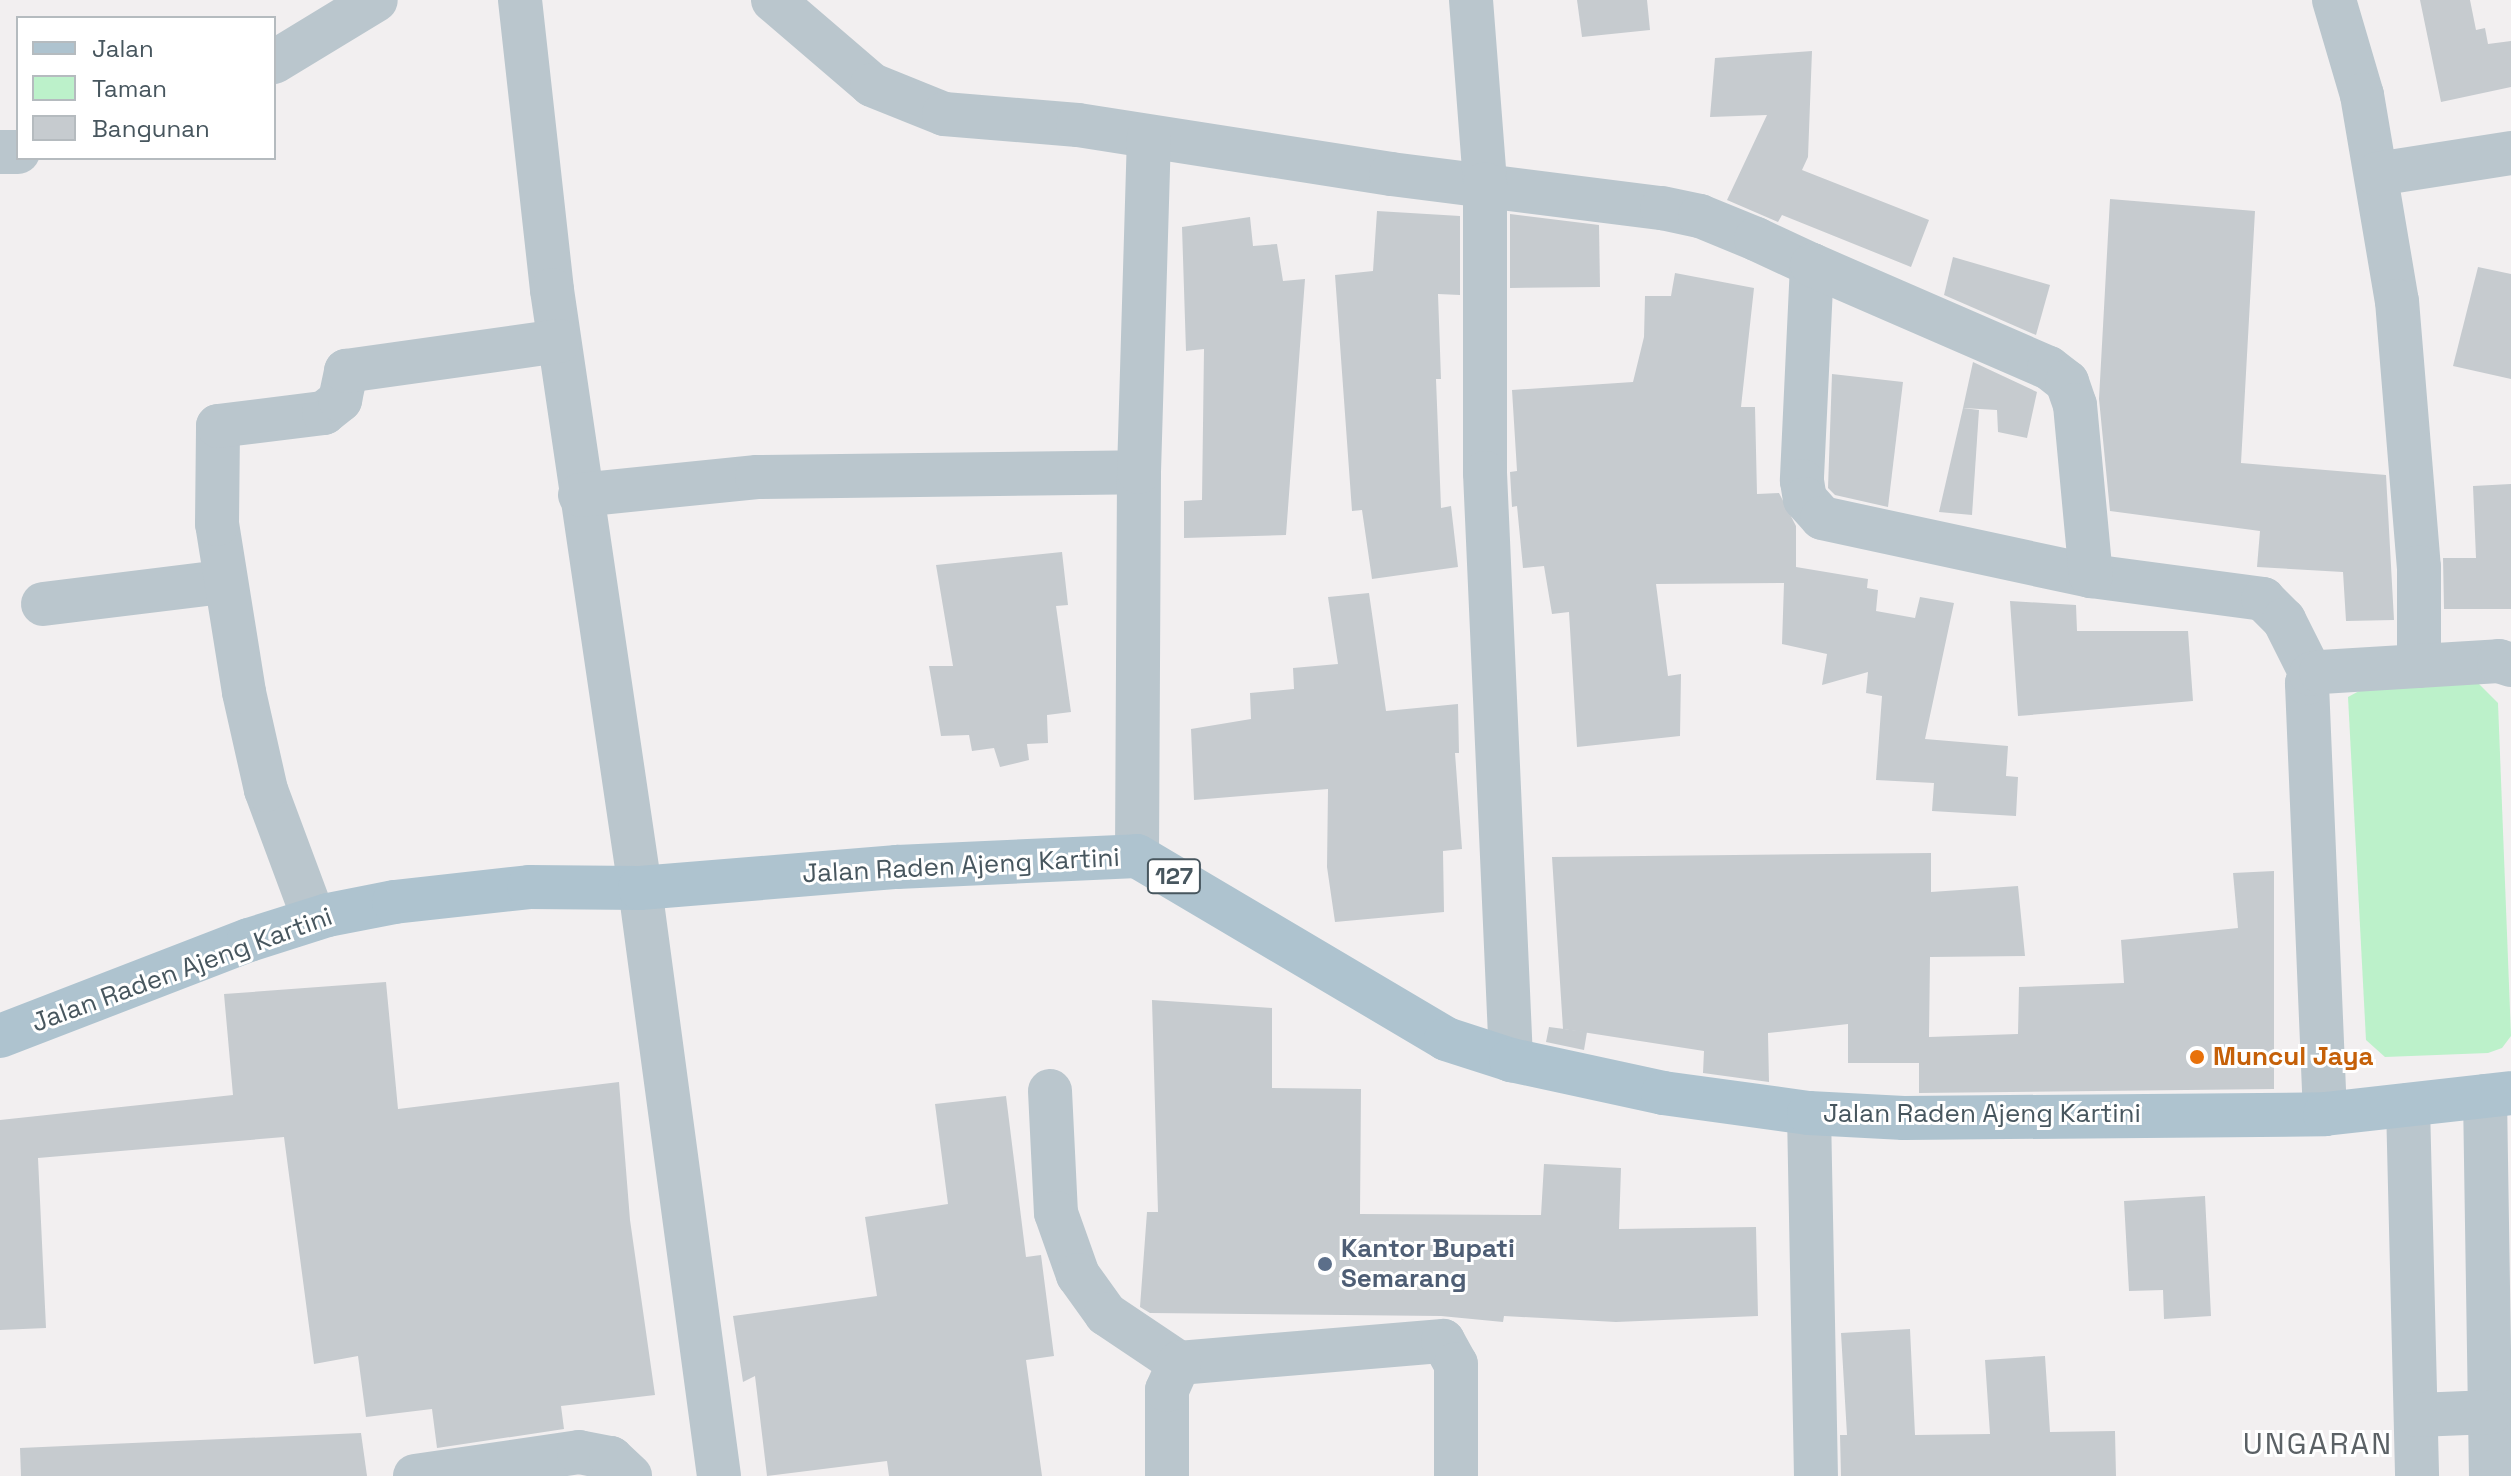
<!DOCTYPE html>
<html>
<head>
<meta charset="utf-8">
<style>
	body { margin:0 }
	#map { position:relative; width:2511px; height:1476px; overflow:hidden; background:#f2eff0; font-family:"Space Grotesk",sans-serif }
	div>[style] { position:absolute }
	.green>* { inset:0; background:#bcf1ca }
	.building>* { inset:0; background:#c6cbcf }
	.minor>* { height:44px; margin:-22px; padding:0 22px; transform-origin:22px; border-radius:22px; background:#bac6cd }
	.major>* { height:44px; margin:-22px; padding:0 22px; transform-origin:22px; border-radius:22px; background:#aec3cf }
	.dots>* { width:22px; height:22px; translate:-50% -50%; box-sizing:border-box; border:4px solid #fff; border-radius:50% }
	span { translate:-50% -50%; white-space:nowrap; text-align:center; line-height:1.15; -webkit-text-stroke:6px #fff; paint-order:stroke }
	.shield-label span { padding:2px 6px; background:#fff; border:2px solid; border-radius:6px; -webkit-text-stroke-width:0 }
	.shield-label { font-size:24px; color:#47565e; font-weight:700 }
	.street-label { font-size:26px; color:#47565e }
	.food-label { font-size:26px; color:#c56008; font-weight:700 }
	.left { translate:0 -50%; text-align:left }
	.service-label { font-size:26px; color:#4e5e75; font-weight:700 }
	.quarter-label { font-size:30px; color:#5b6165; letter-spacing:2px }
	.legend { position:absolute; left:16px; top:16px; width:260px; height:144px; box-sizing:border-box; background:#fff; border:2px solid #b5bbbf; margin:0; padding:10px 14px; list-style:none; font-size:24px; color:#47565e }
	.legend li { display:flex; align-items:center; gap:16px; height:40px }
	.legend b { width:40px; border:2px solid #b5bbbf }
</style>
</head>
<body>
<div id="map">
	<div class="green">
		<div style="clip-path:polygon(2477px 682px,2498px 703px,2511px 1036px,2502px 1048px,2488px 1053px,2385px 1057px,2366px 1040px,2348px 697px,2361px 690px)"></div>
	</div>
	<div class="building">
		<div style="clip-path:polygon(1577px 0,1647px 0,1650px 30px,1582px 37px)"></div>
		<div style="clip-path:polygon(2420px 0,2470px 0,2476px 30px,2485px 28px,2488px 44px,2511px 41px,2511px 87px,2441px 102px)"></div>
		<div style="clip-path:polygon(1812px 51px,1808px 157px,1802px 170px,1929px 220px,1911px 267px,1782px 215px,1778px 222px,1727px 200px,1767px 115px,1710px 117px,1715px 58px)"></div>
		<div style="clip-path:polygon(2110px 199px,2255px 211px,2241px 463px,2386px 475px,2394px 620px,2346px 621px,2343px 572px,2257px 567px,2260px 531px,2110px 511px,2099px 399px)"></div>
		<div style="clip-path:polygon(1377px 211px,1460px 216px,1460px 295px,1438px 294px,1441px 379px,1436px 379px,1441px 508px,1451px 506px,1458px 567px,1372px 579px,1362px 510px,1352px 511px,1335px 275px,1373px 271px)"></div>
		<div style="clip-path:polygon(1510px 214px,1599px 225px,1600px 287px,1510px 288px)"></div>
		<div style="clip-path:polygon(1250px 217px,1253px 246px,1277px 244px,1283px 281px,1305px 279px,1286px 535px,1184px 538px,1184px 501px,1202px 500px,1204px 349px,1186px 351px,1182px 227px)"></div>
		<div style="clip-path:polygon(1953px 257px,2050px 285px,2036px 335px,1944px 295px)"></div>
		<div style="clip-path:polygon(2478px 267px,2511px 274px,2511px 379px,2453px 366px)"></div>
		<div style="clip-path:polygon(1675px 273px,1754px 288px,1741px 407px,1755px 407px,1757px 494px,1779px 493px,1796px 526px,1796px 567px,1868px 579px,1867px 588px,1878px 590px,1876px 611px,1915px 618px,1920px 597px,1954px 603px,1925px 739px,2008px 746px,2006px 776px,2018px 777px,2016px 816px,1932px 811px,1934px 783px,1876px 780px,1882px 696px,1866px 693px,1868px 672px,1822px 685px,1827px 654px,1782px 644px,1784px 583px,1656px 584px,1668px 676px,1681px 674px,1680px 736px,1577px 747px,1569px 612px,1552px 614px,1544px 566px,1523px 568px,1517px 506px,1512px 507px,1510px 472px,1517px 471px,1512px 390px,1633px 382px,1644px 337px,1645px 296px,1671px 296px)"></div>
		<div style="clip-path:polygon(1973px 362px,2037px 392px,2027px 438px,1998px 432px,1997px 410px,1963px 408px)"></div>
		<div style="clip-path:polygon(1832px 374px,1903px 382px,1888px 507px,1835px 495px,1828px 488px)"></div>
		<div style="clip-path:polygon(1963px 408px,1979px 410px,1972px 515px,1939px 512px)"></div>
		<div style="clip-path:polygon(2511px 484px,2511px 609px,2444px 609px,2443px 558px,2476px 558px,2473px 486px)"></div>
		<div style="clip-path:polygon(1062px 552px,1068px 605px,1056px 606px,1071px 712px,1047px 715px,1048px 743px,1027px 744px,1029px 760px,1000px 767px,994px 748px,972px 751px,969px 735px,941px 736px,929px 666px,953px 666px,936px 565px)"></div>
		<div style="clip-path:polygon(1369px 593px,1386px 711px,1458px 704px,1459px 753px,1455px 753px,1462px 849px,1443px 851px,1444px 912px,1335px 922px,1327px 867px,1328px 789px,1194px 800px,1191px 729px,1251px 719px,1250px 693px,1294px 689px,1293px 668px,1338px 664px,1328px 597px)"></div>
		<div style="clip-path:polygon(2010px 601px,2076px 605px,2077px 631px,2188px 631px,2193px 701px,2018px 716px)"></div>
		<div style="clip-path:polygon(1931px 853px,1931px 892px,2018px 886px,2025px 956px,1930px 957px,1929px 1037px,2018px 1034px,2019px 987px,2124px 983px,2121px 940px,2238px 928px,2233px 873px,2274px 871px,2274px 1089px,1919px 1093px,1919px 1063px,1848px 1063px,1848px 1024px,1768px 1033px,1769px 1082px,1703px 1073px,1704px 1051px,1563px 1029px,1552px 857px)"></div>
		<div style="clip-path:polygon(386px 982px,398px 1109px,619px 1082px,630px 1220px,655px 1395px,561px 1406px,564px 1429px,437px 1448px,432px 1409px,366px 1417px,358px 1356px,314px 1364px,284px 1137px,38px 1158px,46px 1328px,0 1330px,0 1120px,233px 1095px,224px 994px)"></div>
		<div style="clip-path:polygon(1152px 1000px,1272px 1008px,1272px 1088px,1361px 1089px,1360px 1214px,1541px 1215px,1544px 1164px,1621px 1168px,1619px 1229px,1756px 1227px,1758px 1316px,1616px 1322px,1504px 1316px,1503px 1322px,1441px 1316px,1150px 1313px,1140px 1307px,1147px 1212px,1158px 1212px)"></div>
		<div style="clip-path:polygon(1549px 1027px,1587px 1032px,1584px 1050px,1546px 1042px)"></div>
		<div style="clip-path:polygon(1006px 1096px,1026px 1257px,1041px 1255px,1054px 1356px,1026px 1360px,1042px 1476px,889px 1476px,887px 1461px,767px 1476px,755px 1376px,743px 1382px,733px 1316px,877px 1296px,865px 1217px,948px 1204px,935px 1104px)"></div>
		<div style="clip-path:polygon(2205px 1196px,2211px 1316px,2164px 1319px,2163px 1290px,2129px 1291px,2124px 1201px)"></div>
		<div style="clip-path:polygon(1910px 1329px,1915px 1435px,1990px 1434px,1985px 1360px,2045px 1356px,2050px 1432px,2115px 1431px,2116px 1476px,1841px 1476px,1840px 1435px,1847px 1435px,1841px 1333px)"></div>
		<div style="clip-path:polygon(361px 1433px,367px 1476px,21px 1476px,20px 1448px)"></div>
	</div>
	<div class="minor">
		<div style="left:520px;top:0;width:292px;rotate:83.7deg"></div>
		<div style="left:552px;top:290px;width:604px;rotate:81.63deg"></div>
		<div style="left:640px;top:888px;width:593px;rotate:82.35deg"></div>
		<div style="left:773px;top:0;width:130px;rotate:40.6deg"></div>
		<div style="left:872px;top:85px;width:78px;rotate:21.9deg"></div>
		<div style="left:944px;top:114px;width:134px;rotate:4.7deg"></div>
		<div style="left:1078px;top:125px;width:317px;rotate:8.9deg"></div>
		<div style="left:1391px;top:174px;width:273px;rotate:7.2deg"></div>
		<div style="left:1662px;top:208px;width:39px;rotate:12deg"></div>
		<div style="left:1700px;top:216px;width:61px;rotate:22.3deg"></div>
		<div style="left:1756px;top:239px;width:62px;rotate:24.9deg"></div>
		<div style="left:1812px;top:265px;width:216px;rotate:92.7deg"></div>
		<div style="left:1802px;top:481px;width:18px;rotate:81deg"></div>
		<div style="left:1805px;top:499px;width:25px;rotate:48deg"></div>
		<div style="left:1822px;top:518px;width:275px;rotate:12.2deg"></div>
		<div style="left:2091px;top:576px;width:174px;rotate:7.6deg"></div>
		<div style="left:2263px;top:599px;width:30px;rotate:45deg"></div>
		<div style="left:2284px;top:620px;width:60px;rotate:63.4deg"></div>
		<div style="left:1471px;top:0;width:185px;rotate:85.6deg"></div>
		<div style="left:1485px;top:184px;width:289px;rotate:90deg"></div>
		<div style="left:1485px;top:473px;width:588px;rotate:87.46deg"></div>
		<div style="left:2334px;top:0;width:99px;rotate:73.6deg"></div>
		<div style="left:2362px;top:95px;width:209px;rotate:80.4deg"></div>
		<div style="left:2397px;top:301px;width:267px;rotate:85.3deg"></div>
		<div style="left:2419px;top:567px;width:99px;rotate:90deg"></div>
		<div style="left:274px;top:62px;width:119px;rotate:-31.3deg"></div>
		<div style="left:0;top:152px;width:18px"></div>
		<div style="left:2377px;top:174px;width:136px;rotate:-8.9deg"></div>
		<div style="left:1812px;top:265px;width:258px;rotate:23.5deg"></div>
		<div style="left:2049px;top:368px;width:23px;rotate:38deg"></div>
		<div style="left:2067px;top:382px;width:24px;rotate:71deg"></div>
		<div style="left:2075px;top:405px;width:172px;rotate:84.7deg"></div>
		<div style="left:580px;top:495px;width:178px;rotate:-5.8deg"></div>
		<div style="left:757px;top:477px;width:382px;rotate:-0.7deg"></div>
		<div style="left:43px;top:604px;width:181px;rotate:-7deg"></div>
		<div style="left:1137px;top:856px;width:384px;rotate:-89.7deg"></div>
		<div style="left:1139px;top:472px;width:335px;rotate:-88.3deg"></div>
		<div style="left:314px;top:919px;width:138px;rotate:-110.4deg"></div>
		<div style="left:266px;top:790px;width:100px;rotate:-102.7deg"></div>
		<div style="left:244px;top:692px;width:170px;rotate:-99.1deg"></div>
		<div style="left:217px;top:524px;width:98px;rotate:-89.4deg"></div>
		<div style="left:218px;top:426px;width:107px;rotate:-7deg"></div>
		<div style="left:324px;top:413px;width:21px;rotate:-39deg"></div>
		<div style="left:340px;top:400px;width:30px;rotate:-78deg"></div>
		<div style="left:346px;top:371px;width:215px;rotate:-8deg"></div>
		<div style="left:1050px;top:1091px;width:122px;rotate:87.2deg"></div>
		<div style="left:1056px;top:1213px;width:66px;rotate:70.5deg"></div>
		<div style="left:1078px;top:1275px;width:48px;rotate:54.3deg"></div>
		<div style="left:1106px;top:1314px;width:88px;rotate:33.9deg"></div>
		<div style="left:1179px;top:1363px;width:265px;rotate:-4.8deg"></div>
		<div style="left:1443px;top:1341px;width:26px;rotate:61deg"></div>
		<div style="left:1456px;top:1364px;width:112px;rotate:90deg"></div>
		<div style="left:2485px;top:1096px;width:380px;rotate:89.1deg"></div>
		<div style="left:2408px;top:1105px;width:371px;rotate:88.6deg"></div>
		<div style="left:1809px;top:1113px;width:363px;rotate:88.9deg"></div>
		<div style="left:2325px;top:1114px;width:431px;rotate:-92.4deg"></div>
		<div style="left:2307px;top:683px;width:10px;rotate:-66deg"></div>
		<div style="left:2311px;top:674px;width:10px;rotate:-11deg"></div>
		<div style="left:2321px;top:672px;width:178px;rotate:-3.5deg"></div>
		<div style="left:2499px;top:661px;width:13px;rotate:18deg"></div>
		<div style="left:2417px;top:1415px;width:74px;rotate:-2.3deg"></div>
		<div style="left:415px;top:1476px;width:166px;rotate:-8.3deg"></div>
		<div style="left:579px;top:1452px;width:33px;rotate:11deg"></div>
		<div style="left:611px;top:1458px;width:26px;rotate:43deg"></div>
		<div style="left:1167px;top:1476px;width:86px;rotate:-90deg"></div>
		<div style="left:1167px;top:1390px;width:30px;rotate:-66deg"></div>
	</div>
	<div class="major">
		<div style="left:0;top:1036px;width:267px;rotate:-21.1deg"></div>
		<div style="left:249px;top:940px;width:83px;rotate:-17.6deg"></div>
		<div style="left:328px;top:915px;width:67px;rotate:-11.1deg"></div>
		<div style="left:394px;top:902px;width:136px;rotate:-6.3deg"></div>
		<div style="left:529px;top:887px;width:111px;rotate:0.5deg"></div>
		<div style="left:640px;top:888px;width:258px;rotate:-4.7deg"></div>
		<div style="left:897px;top:867px;width:240px;rotate:-2.6deg"></div>
		<div style="left:1137px;top:856px;width:359px;rotate:30.6deg"></div>
		<div style="left:1446px;top:1039px;width:68px;rotate:17.9deg"></div>
		<div style="left:1511px;top:1060px;width:156px;rotate:12.2deg"></div>
		<div style="left:1663px;top:1093px;width:147px;rotate:7.8deg"></div>
		<div style="left:1809px;top:1113px;width:95px;rotate:3deg"></div>
		<div style="left:1904px;top:1118px;width:421px;rotate:-0.5deg"></div>
		<div style="left:2325px;top:1114px;width:187px;rotate:-6.4deg"></div>
	</div>
	<div class="dots">
		<div style="left:2197px;top:1057px;background:#e8710a"></div>
		<div style="left:1325px;top:1264px;background:#5c6f8a"></div>
	</div>
	<div class="shield-label">
		<span style="left:1174px;top:876px">127</span>
	</div>
	<div class="street-label">
		<span style="left:961px;top:866px;rotate:-3deg">Jalan Raden Ajeng Kartini</span>
		<span style="left:182px;top:970px;rotate:-20deg">Jalan Raden Ajeng Kartini</span>
		<span style="left:1982px;top:1114px">Jalan Raden Ajeng Kartini</span>
	</div>
	<div class="food-label">
		<span class="left" style="left:2213px;top:1057px">Muncul Jaya</span>
	</div>
	<div class="service-label">
		<span class="left" style="left:1341px;top:1264px">Kantor Bupati<br>Semarang</span>
	</div>
	<div class="quarter-label">
		<span style="left:2318px;top:1444px">UNGARAN</span>
	</div>
	<ul class="legend">
	<li><b style="height:10px;background:#aec3cf"></b>Jalan</li>
	<li><b style="height:22px;background:#bcf1ca"></b>Taman</li>
	<li><b style="height:22px;background:#c6cbcf"></b>Bangunan</li>
	</ul>
</div>
</body>
</html>
